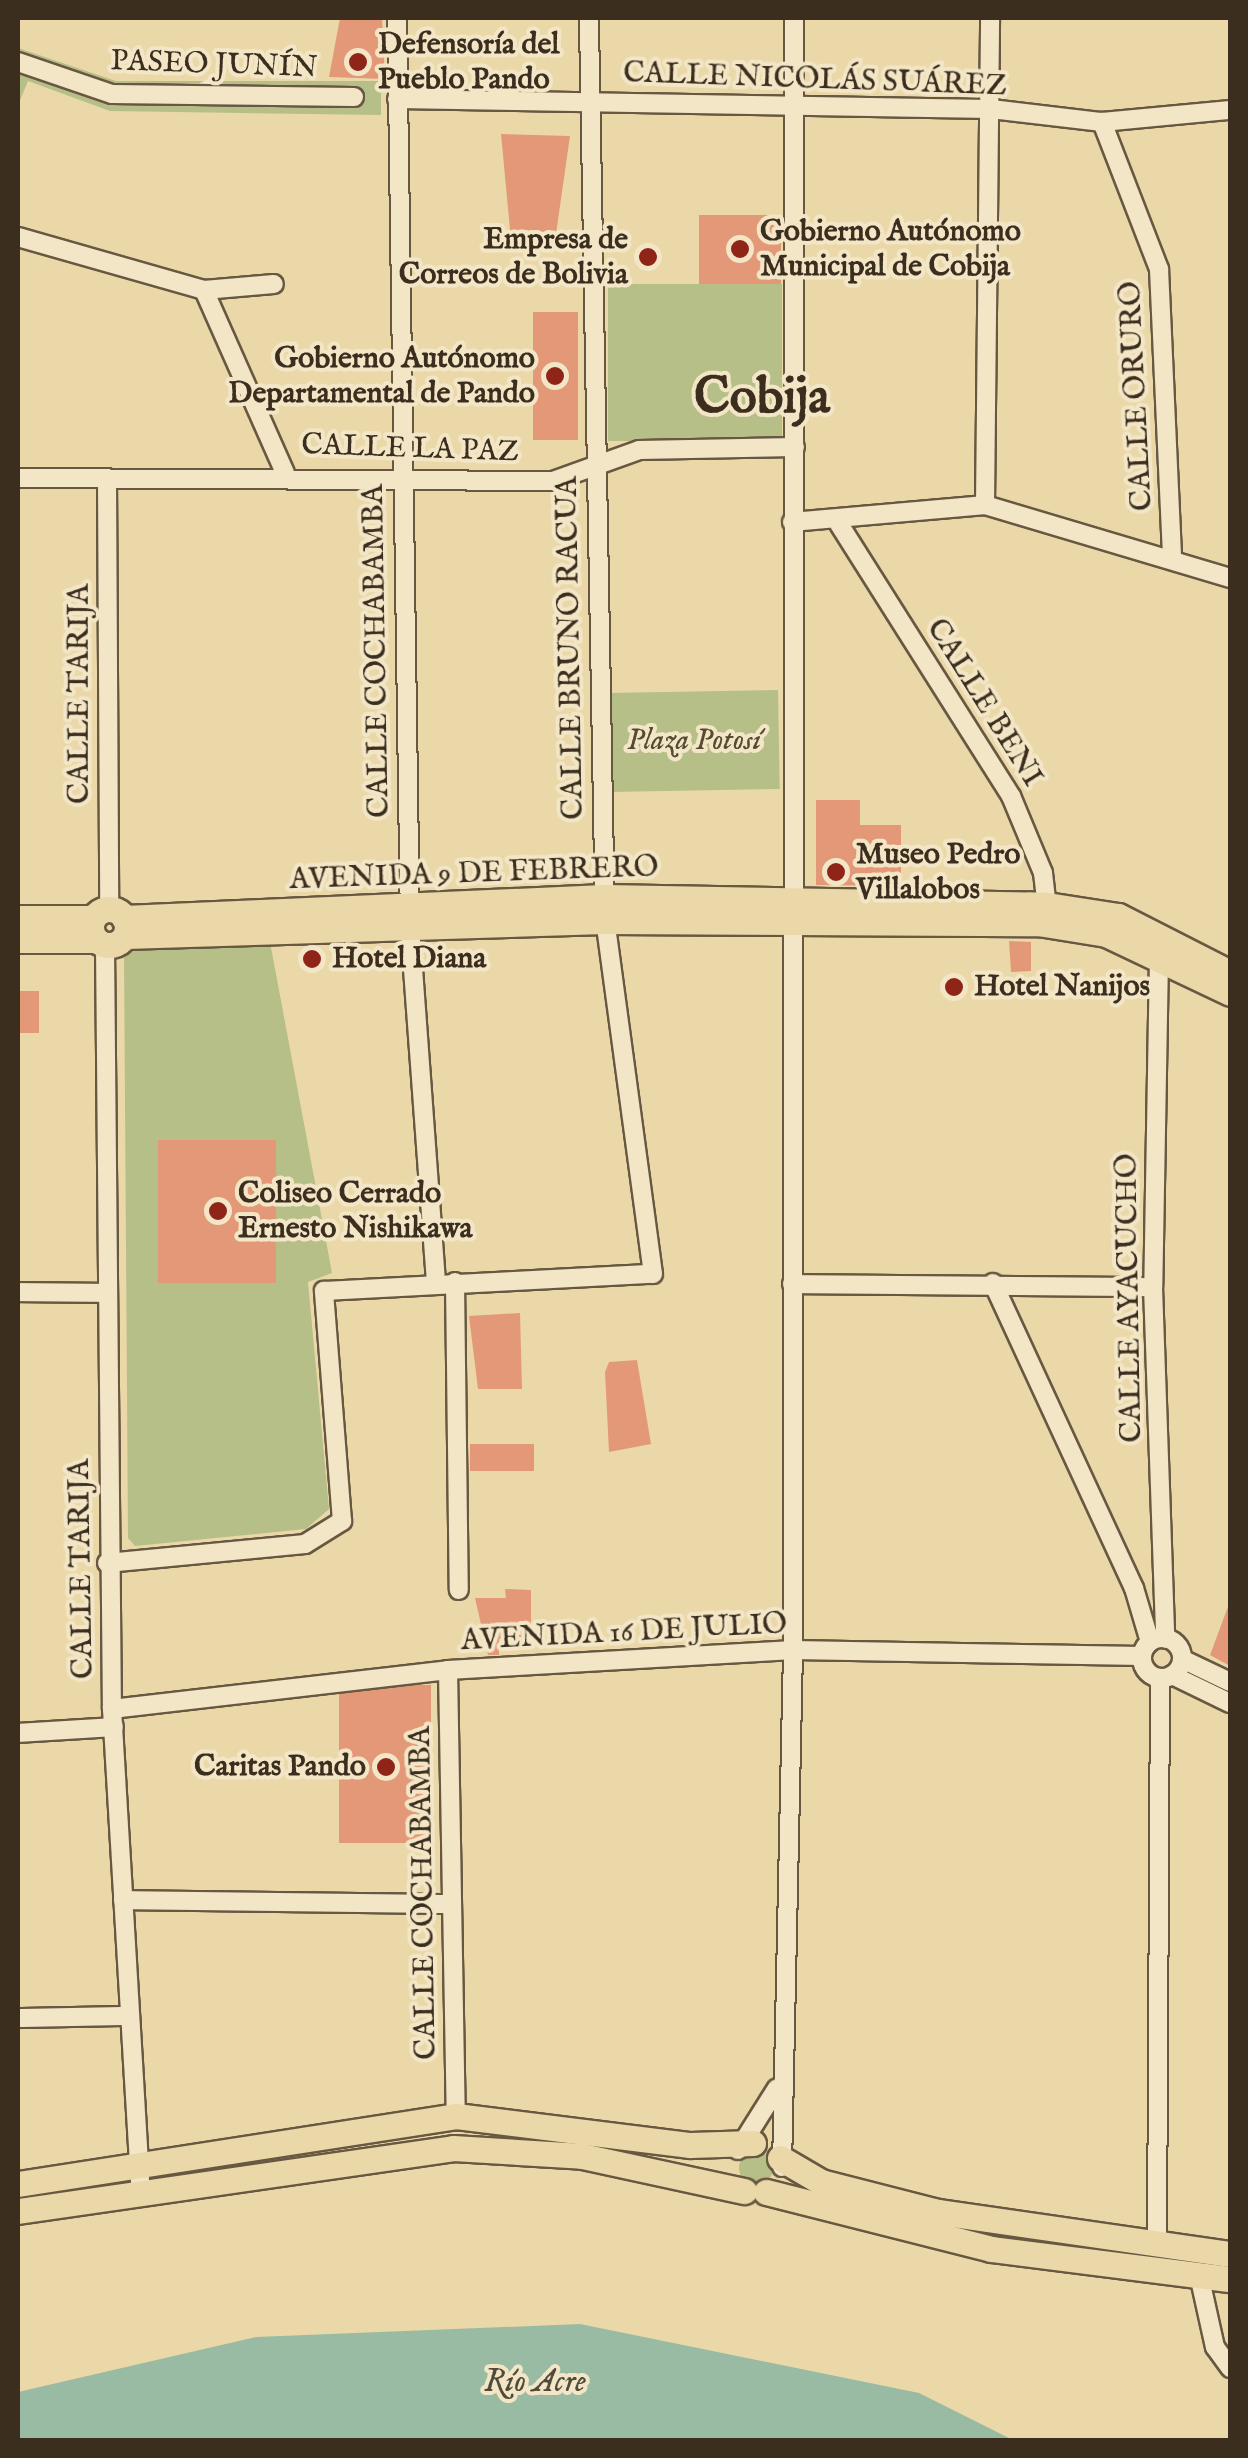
<!DOCTYPE html>
<html>
<head>
<meta charset="utf-8">
<style>
	body { margin:0 }
	#map { position:relative; width:1248px; height:2458px; overflow:hidden; background:#ebd8a9; font-family:"IM FELL English",serif }
	div>[style] { position:absolute }
	.green>* { inset:0; background:#b7bf88; transform-origin:0 0 }
	.round { border-radius:50% }
	.water>* { inset:0; background:#99bba3 }
	.building>* { inset:0; background:#e39977; transform-origin:0 0 }
	.roads { filter:drop-shadow(2px 0 #685841) drop-shadow(-2px 0 #685841) drop-shadow(0 2px #685841) drop-shadow(0 -2px #685841) }
	.street>* { height:18px; margin:-9px; padding:0 9px; transform-origin:9px; border-radius:9px; background:#f2e6c7 }
	.street>.ring { margin:-9px; padding:0; box-sizing:content-box; background:none; border:18px solid #f2e6c7; border-radius:50% }
	.primary>* { height:25px; margin:-12.5px; padding:0 12.5px; transform-origin:12.5px; border-radius:12.5px; background:#ebd8a9 }
	.primary>.ring { margin:-12.5px; padding:0; box-sizing:content-box; background:none; border:25px solid #ebd8a9; border-radius:50% }
	.dots>* { width:28px; height:28px; translate:-50% -50%; box-sizing:border-box; border:5px solid #f2e6c7; border-radius:50% }
	span { translate:-50% -50%; white-space:nowrap; text-align:center; line-height:1.15; -webkit-text-stroke:8px #f2e6c7; paint-order:stroke }
	.poi-label { font-size:30px; color:#3c2e1e; font-weight:700 }
	.left { translate:0 -50%; text-align:left }
	.right { translate:-100% -50%; text-align:right }
	.street-label { font-size:30px; color:#3c2e1e }
	.park-label { font-size:30px; color:#554b33; font-style:italic }
	.water-label { font-size:32px; color:#4f4a39; font-style:italic }
	.town-label { font-size:50px; color:#3c2e1e; font-weight:700 }
	.frame { position:absolute; inset:0; border:20px solid #3c2e1e; pointer-events:none }
</style>
</head>
<body>
<div id="map">
	<div class="green">
		<div style="clip-path:polygon(18px 48px,116px 81px,381px 81px,381px 115px,110px 111px,28px 81px,18px 105px)"></div>
		<div style="left:608px;top:284px;width:174px;height:157px"></div>
		<div style="left:778px;top:690px;width:99px;height:170px;rotate:89deg"></div>
		<div style="clip-path:polygon(270px 942px,332px 1273px,308px 1282px,329px 1509px,306px 1529px,135px 1546px,128px 1538px,124px 956px,145px 945px)"></div>
		<div class="round" style="left:739px;top:2151px;width:34px;height:34px"></div>
	</div>
	<div class="water">
		<div style="clip-path:polygon(580px 2324px,919px 2393px,1013px 2440px,18px 2440px,18px 2392px,256px 2337px)"></div>
	</div>
	<div class="building">
		<div style="clip-path:polygon(340px 18px,382px 18px,385px 79px,329px 77px)"></div>
		<div style="clip-path:polygon(501px 134px,570px 136px,555px 241px,511px 240px)"></div>
		<div style="left:699px;top:215px;width:82px;height:69px"></div>
		<div style="left:533px;top:312px;width:45px;height:128px"></div>
		<div style="clip-path:polygon(816px 800px,860px 800px,860px 825px,901px 825px,901px 886px,816px 885px)"></div>
		<div style="clip-path:polygon(1009px 941px,1031px 942px,1031px 971px,1011px 972px)"></div>
		<div style="left:18px;top:991px;width:21px;height:42px"></div>
		<div style="left:158px;top:1140px;width:118px;height:143px"></div>
		<div style="clip-path:polygon(520px 1313px,522px 1389px,478px 1389px,469px 1316px)"></div>
		<div style="clip-path:polygon(637px 1360px,651px 1444px,609px 1452px,605px 1372px,609px 1362px)"></div>
		<div style="left:470px;top:1444px;width:64px;height:27px"></div>
		<div style="clip-path:polygon(505px 1589px,531px 1590px,531px 1640px,499px 1639px,499px 1655px,488px 1655px,475px 1598px,506px 1598px)"></div>
		<div style="clip-path:polygon(1229px 1604px,1230px 1605px,1230px 1666px,1210px 1655px)"></div>
		<div style="left:431px;top:1685px;width:158px;height:92px;rotate:90deg"></div>
	</div>
	<div class="roads">
		<div class="street">
			<div style="left:397px;top:18px;width:910px;rotate:89.18deg"></div>
			<div style="left:410px;top:928px;width:356px;rotate:85.8deg"></div>
			<div style="left:18px;top:62px;width:99px;rotate:18.8deg"></div>
			<div style="left:112px;top:94px;width:242px;rotate:0.7deg"></div>
			<div style="left:397px;top:99px;width:594px;rotate:0.96deg"></div>
			<div style="left:991px;top:109px;width:112px;rotate:6.7deg"></div>
			<div style="left:1102px;top:122px;width:129px;rotate:-5.4deg"></div>
			<div style="left:1102px;top:122px;width:158px;rotate:68.8deg"></div>
			<div style="left:1159px;top:269px;width:288px;rotate:87.4deg"></div>
			<div style="left:18px;top:237px;width:193px;rotate:15.9deg"></div>
			<div style="left:204px;top:290px;width:70px;rotate:-4.9deg"></div>
			<div style="left:204px;top:290px;width:200px;rotate:66.1deg"></div>
			<div style="left:18px;top:478px;width:535px;rotate:0.32deg"></div>
			<div style="left:553px;top:481px;width:91px;rotate:-19.8deg"></div>
			<div style="left:639px;top:450px;width:156px;rotate:-1.1deg"></div>
			<div style="left:107px;top:478px;width:431px;rotate:89.7deg"></div>
			<div style="left:985px;top:505px;width:487px;rotate:-89.4deg"></div>
			<div style="left:792px;top:522px;width:194px;rotate:-5deg"></div>
			<div style="left:985px;top:505px;width:256px;rotate:16.6deg"></div>
			<div style="left:839px;top:524px;width:322px;rotate:57.7deg"></div>
			<div style="left:1011px;top:796px;width:83px;rotate:67.4deg"></div>
			<div style="left:1043px;top:873px;width:43px;rotate:83.4deg"></div>
			<div style="left:105px;top:945px;width:764px;rotate:89.48deg"></div>
			<div style="left:112px;top:1709px;width:483px;rotate:86.6deg"></div>
			<div style="left:1159px;top:958px;width:329px;rotate:91deg"></div>
			<div style="left:1153px;top:1287px;width:352px;rotate:88deg"></div>
			<div style="left:455px;top:1282px;width:308px;rotate:89.3deg"></div>
			<div style="left:993px;top:1283px;width:336px;rotate:65.2deg"></div>
			<div style="left:1134px;top:1588px;width:56px;rotate:73.5deg"></div>
			<div style="left:792px;top:1284px;width:361px;rotate:0.5deg"></div>
			<div style="left:18px;top:1292px;width:89px;rotate:0.6deg"></div>
			<div style="left:107px;top:1563px;width:199px;rotate:-5.5deg"></div>
			<div style="left:305px;top:1544px;width:44px;rotate:-31.9deg"></div>
			<div style="left:342px;top:1521px;width:231px;rotate:-94.5deg"></div>
			<div style="left:324px;top:1291px;width:329px;rotate:-3deg"></div>
			<div style="left:653px;top:1274px;width:356px;rotate:-97.7deg"></div>
			<div style="left:605px;top:921px;width:903px;rotate:-91.02deg"></div>
			<div class="ring" style="left:1142px;top:1638px;width:22px;height:22px"></div>
			<div style="left:1182px;top:1659px;width:53px;rotate:25.6deg"></div>
			<div style="left:448px;top:1670px;width:446px;rotate:89deg"></div>
			<div style="left:1172px;top:1675px;width:64px;rotate:25.8deg"></div>
			<div style="left:112px;top:1709px;width:338px;rotate:-6.6deg"></div>
			<div style="left:448px;top:1670px;width:346px;rotate:-3.3deg"></div>
			<div style="left:793px;top:1650px;width:349px;rotate:1deg"></div>
			<div style="left:18px;top:1733px;width:96px;rotate:-3.6deg"></div>
			<div style="left:123px;top:1900px;width:329px;rotate:0.7deg"></div>
			<div style="left:18px;top:2018px;width:108px;rotate:-1.1deg"></div>
			<div style="left:738px;top:2150px;width:73px;rotate:-57.8deg"></div>
			<div style="left:782px;top:2167px;width:517px;rotate:-88.78deg"></div>
			<div style="left:793px;top:1650px;width:1632px;rotate:-89.96deg"></div>
			<div style="left:1157px;top:2245px;width:567px;rotate:-89.7deg"></div>
			<div style="left:1199px;top:2275px;width:74px;rotate:77.5deg"></div>
			<div style="left:1215px;top:2347px;width:26px;rotate:54deg"></div>
		</div>
		<div class="primary">
			<div class="ring" style="left:91px;top:909px;width:11px;height:11px"></div>
			<div style="left:18px;top:918px;width:75px"></div>
			<div style="left:124px;top:918px;width:480px;rotate:-2.5deg"></div>
			<div style="left:604px;top:897px;width:443px;rotate:1deg"></div>
			<div style="left:1047px;top:905px;width:72px;rotate:8.8deg"></div>
			<div style="left:1118px;top:916px;width:126px;rotate:27deg"></div>
			<div style="left:125px;top:936px;width:480px;rotate:-1.8deg"></div>
			<div style="left:605px;top:921px;width:433px;rotate:0.3deg"></div>
			<div style="left:1038px;top:923px;width:69px;rotate:9.2deg"></div>
			<div style="left:1106px;top:934px;width:137px;rotate:25.4deg"></div>
			<div style="left:18px;top:940px;width:78px"></div>
			<div style="left:780px;top:2158px;width:48px;rotate:30.3deg"></div>
			<div style="left:821px;top:2182px;width:121px;rotate:14.4deg"></div>
			<div style="left:938px;top:2212px;width:295px;rotate:8.2deg"></div>
			<div style="left:18px;top:2184px;width:443px;rotate:-8.8deg"></div>
			<div style="left:456px;top:2116px;width:236px;rotate:7.1deg"></div>
			<div style="left:690px;top:2145px;width:63px;rotate:-1.8deg"></div>
			<div style="left:766px;top:2192px;width:232px;rotate:14.2deg"></div>
			<div style="left:991px;top:2249px;width:241px;rotate:7.2deg"></div>
			<div style="left:18px;top:2211px;width:440px;rotate:-8.2deg"></div>
			<div style="left:453px;top:2148px;width:129px;rotate:3.5deg"></div>
			<div style="left:582px;top:2156px;width:166px;rotate:12.2deg"></div>
		</div>
	</div>
	<div class="dots">
		<div style="left:358px;top:62px;background:#8f2418"></div>
		<div style="left:740px;top:249px;background:#8f2418"></div>
		<div style="left:648px;top:257px;background:#8f2418"></div>
		<div style="left:555px;top:376px;background:#8f2418"></div>
		<div style="left:836px;top:872px;background:#8f2418"></div>
		<div style="left:312px;top:959px;background:#8f2418"></div>
		<div style="left:954px;top:987px;background:#8f2418"></div>
		<div style="left:218px;top:1211px;background:#8f2418"></div>
		<div style="left:386px;top:1767px;background:#8f2418"></div>
	</div>
	<div class="poi-label">
		<span class="left" style="left:378px;top:62px">Defensoría del<br>Pueblo Pando</span>
		<span class="left" style="left:760px;top:249px">Gobierno Autónomo<br>Municipal de Cobija</span>
		<span class="right" style="left:628px;top:257px">Empresa de<br>Correos de Bolivia</span>
		<span class="right" style="left:535px;top:376px">Gobierno Autónomo<br>Departamental de Pando</span>
		<span class="left" style="left:856px;top:872px">Museo Pedro<br>Villalobos</span>
		<span class="left" style="left:332px;top:959px">Hotel Diana</span>
		<span class="left" style="left:974px;top:987px">Hotel Nanijos</span>
		<span class="left" style="left:238px;top:1211px">Coliseo Cerrado<br>Ernesto Nishikawa</span>
		<span class="right" style="left:366px;top:1767px">Caritas Pando</span>
	</div>
	<div class="street-label">
		<span style="left:214px;top:65px;rotate:2deg">PASEO JUNÍN</span>
		<span style="left:815px;top:80px;rotate:2deg">CALLE NICOLÁS SUÁREZ</span>
		<span style="left:1137px;top:396px;rotate:-93deg">CALLE ORURO</span>
		<span style="left:410px;top:449px;rotate:2deg">CALLE LA PAZ</span>
		<span style="left:571px;top:648px;rotate:-91deg">CALLE BRUNO RACUA</span>
		<span style="left:377px;top:651px;rotate:-91deg">CALLE COCHABAMBA</span>
		<span style="left:80px;top:694px;rotate:-90deg">CALLE TARIJA</span>
		<span style="left:984px;top:703px;rotate:58deg">CALLE BENI</span>
		<span style="left:474px;top:874px;rotate:-2deg">AVENIDA 9 DE FEBRERO</span>
		<span style="left:1130px;top:1298px;rotate:-91deg">CALLE AYACUCHO</span>
		<span style="left:82px;top:1569px;rotate:-91deg">CALLE TARIJA</span>
		<span style="left:624px;top:1633px;rotate:-3deg">AVENIDA 16 DE JULIO</span>
		<span style="left:424px;top:1893px;rotate:-91deg">CALLE COCHABAMBA</span>
	</div>
	<div class="park-label">
		<span style="left:694px;top:741px">Plaza Potosí</span>
	</div>
	<div class="water-label">
		<span style="left:535px;top:2383px">Río Acre</span>
	</div>
	<div class="town-label">
		<span style="left:762px;top:399px">Cobija</span>
	</div>
	<div class="frame"></div>
</div>
</body>
</html>
